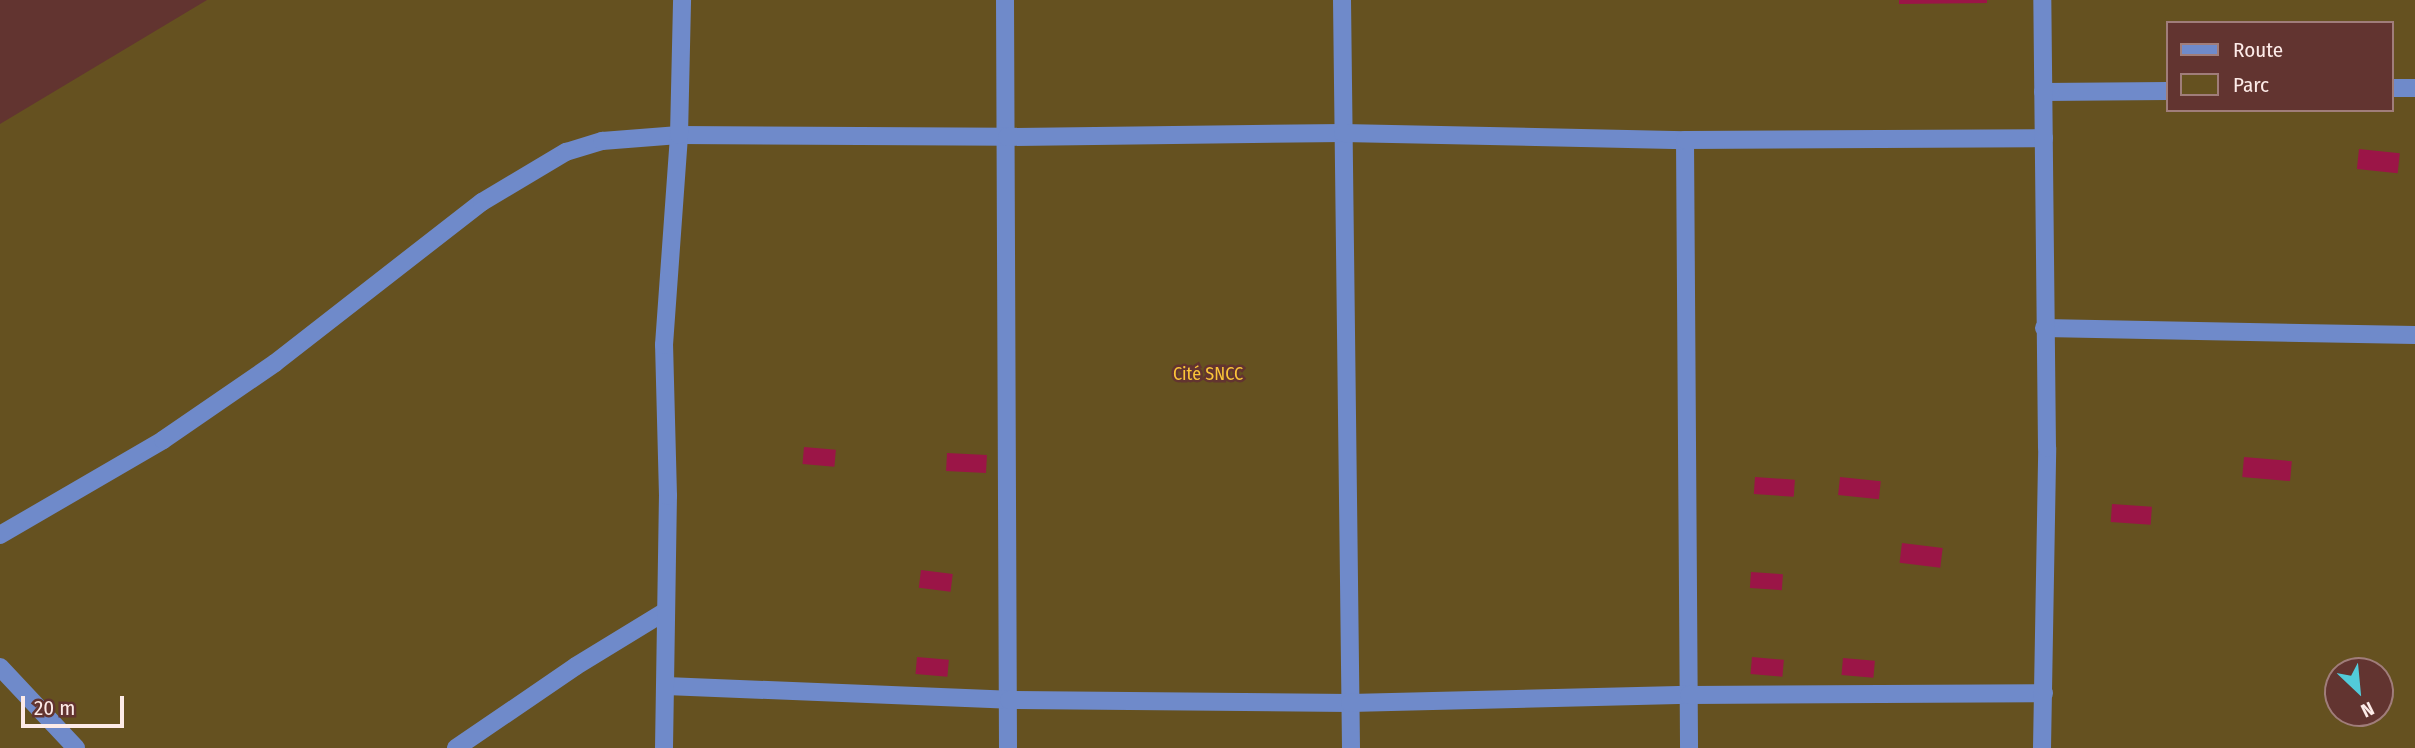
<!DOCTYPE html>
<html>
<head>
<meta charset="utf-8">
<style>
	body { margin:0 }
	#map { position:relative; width:2415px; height:748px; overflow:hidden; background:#623430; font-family:"Fira Sans Condensed",sans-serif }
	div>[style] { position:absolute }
	.green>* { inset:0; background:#655120 }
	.building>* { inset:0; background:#9b1547; transform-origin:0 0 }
	.minor>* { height:18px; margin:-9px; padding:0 9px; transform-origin:9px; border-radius:9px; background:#6f8aca }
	span { translate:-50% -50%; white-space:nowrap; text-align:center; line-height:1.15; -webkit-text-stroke:5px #623430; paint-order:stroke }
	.park-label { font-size:18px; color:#fbc539 }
	.legend { position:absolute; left:2166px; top:21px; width:228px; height:91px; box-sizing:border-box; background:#623430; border:2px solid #a07d7a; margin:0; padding:9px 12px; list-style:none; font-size:21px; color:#fdebe8 }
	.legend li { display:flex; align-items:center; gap:14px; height:35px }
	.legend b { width:35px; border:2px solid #a07d7a }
	.north { position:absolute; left:2324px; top:657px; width:70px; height:70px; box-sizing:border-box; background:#623430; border:2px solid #a07d7a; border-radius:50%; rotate:154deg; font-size:19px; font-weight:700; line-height:28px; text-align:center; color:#fdebe8 }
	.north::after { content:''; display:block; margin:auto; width:24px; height:32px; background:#52cbda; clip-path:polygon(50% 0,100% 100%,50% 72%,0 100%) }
	.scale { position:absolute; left:21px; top:696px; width:103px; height:32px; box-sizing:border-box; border:4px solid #fdebe8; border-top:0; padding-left:9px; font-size:21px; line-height:24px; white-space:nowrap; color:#fdebe8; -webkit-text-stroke:5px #623430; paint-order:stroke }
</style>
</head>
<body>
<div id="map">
	<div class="green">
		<div style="clip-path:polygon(evenodd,207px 0,2415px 0,2415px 748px,0 748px,0 124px,207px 0,2168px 23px,2392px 23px,2392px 110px,2168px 110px,2168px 23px,207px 0,2338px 671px,2380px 671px,2380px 713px,2338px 713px,2338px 671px)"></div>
	</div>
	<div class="building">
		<div style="clip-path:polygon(1899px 0,1987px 0,1987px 3px,1899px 4px)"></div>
		<div style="left:2359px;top:149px;width:41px;height:20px;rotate:6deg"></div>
		<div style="left:804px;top:447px;width:32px;height:17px;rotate:5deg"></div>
		<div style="left:947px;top:453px;width:40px;height:18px;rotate:3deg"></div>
		<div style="left:2244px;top:457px;width:48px;height:20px;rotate:5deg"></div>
		<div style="left:1755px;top:477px;width:40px;height:17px;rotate:4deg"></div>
		<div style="left:1840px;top:477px;width:41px;height:18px;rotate:6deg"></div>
		<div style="left:2112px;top:504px;width:40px;height:18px;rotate:4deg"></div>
		<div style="left:1902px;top:543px;width:41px;height:20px;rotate:7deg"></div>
		<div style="left:921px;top:570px;width:32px;height:18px;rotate:7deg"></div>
		<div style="left:1751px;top:572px;width:32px;height:16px;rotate:4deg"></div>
		<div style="left:917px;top:657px;width:32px;height:17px;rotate:5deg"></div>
		<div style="left:1752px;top:657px;width:32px;height:17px;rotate:5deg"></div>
		<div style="left:1843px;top:658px;width:32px;height:17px;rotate:5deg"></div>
	</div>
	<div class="minor">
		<div style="left:1005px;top:0;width:748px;rotate:89.77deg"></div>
		<div style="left:1342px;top:0;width:748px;rotate:89.31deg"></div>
		<div style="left:2392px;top:88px;width:23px"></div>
		<div style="left:2043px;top:92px;width:125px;rotate:-0.5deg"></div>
		<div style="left:1685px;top:140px;width:608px;rotate:89.62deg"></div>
		<div style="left:2044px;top:328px;width:371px;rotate:1.1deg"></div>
		<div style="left:0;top:535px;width:189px;rotate:-30.2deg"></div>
		<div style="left:163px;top:440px;width:136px;rotate:-34.5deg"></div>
		<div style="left:275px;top:363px;width:262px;rotate:-37.9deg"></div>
		<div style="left:482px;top:202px;width:98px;rotate:-30.8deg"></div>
		<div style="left:566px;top:152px;width:38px;rotate:-17deg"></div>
		<div style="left:602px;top:141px;width:77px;rotate:-4.5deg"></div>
		<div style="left:679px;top:135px;width:328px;rotate:0.3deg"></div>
		<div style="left:1007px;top:137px;width:336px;rotate:-0.7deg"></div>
		<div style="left:1343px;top:133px;width:342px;rotate:1.2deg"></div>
		<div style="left:1685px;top:140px;width:359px;rotate:-0.3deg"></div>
		<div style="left:0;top:667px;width:111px;rotate:46.8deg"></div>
		<div style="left:666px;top:686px;width:343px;rotate:2.3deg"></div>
		<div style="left:1009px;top:700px;width:341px;rotate:0.5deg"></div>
		<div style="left:1350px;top:703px;width:339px;rotate:-1.4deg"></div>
		<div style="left:1689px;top:695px;width:355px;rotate:-0.3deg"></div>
		<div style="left:456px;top:748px;width:145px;rotate:-34.3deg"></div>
		<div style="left:576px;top:666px;width:105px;rotate:-31.4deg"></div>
		<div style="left:664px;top:748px;width:252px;rotate:-89.1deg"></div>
		<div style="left:668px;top:496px;width:151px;rotate:-91.5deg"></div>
		<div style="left:664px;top:345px;width:211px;rotate:-85.9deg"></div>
		<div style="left:679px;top:135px;width:135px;rotate:-88.7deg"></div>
		<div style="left:2042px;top:748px;width:300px;rotate:-89deg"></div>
		<div style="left:2047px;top:448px;width:448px;rotate:-90.6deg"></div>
	</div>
	<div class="park-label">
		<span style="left:1208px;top:374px">Cité SNCC</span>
	</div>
	<ul class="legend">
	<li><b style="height:9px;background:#6f8aca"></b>Route</li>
	<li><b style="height:19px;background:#655120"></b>Parc</li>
	</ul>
	<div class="north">N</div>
	<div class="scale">20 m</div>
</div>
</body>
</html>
